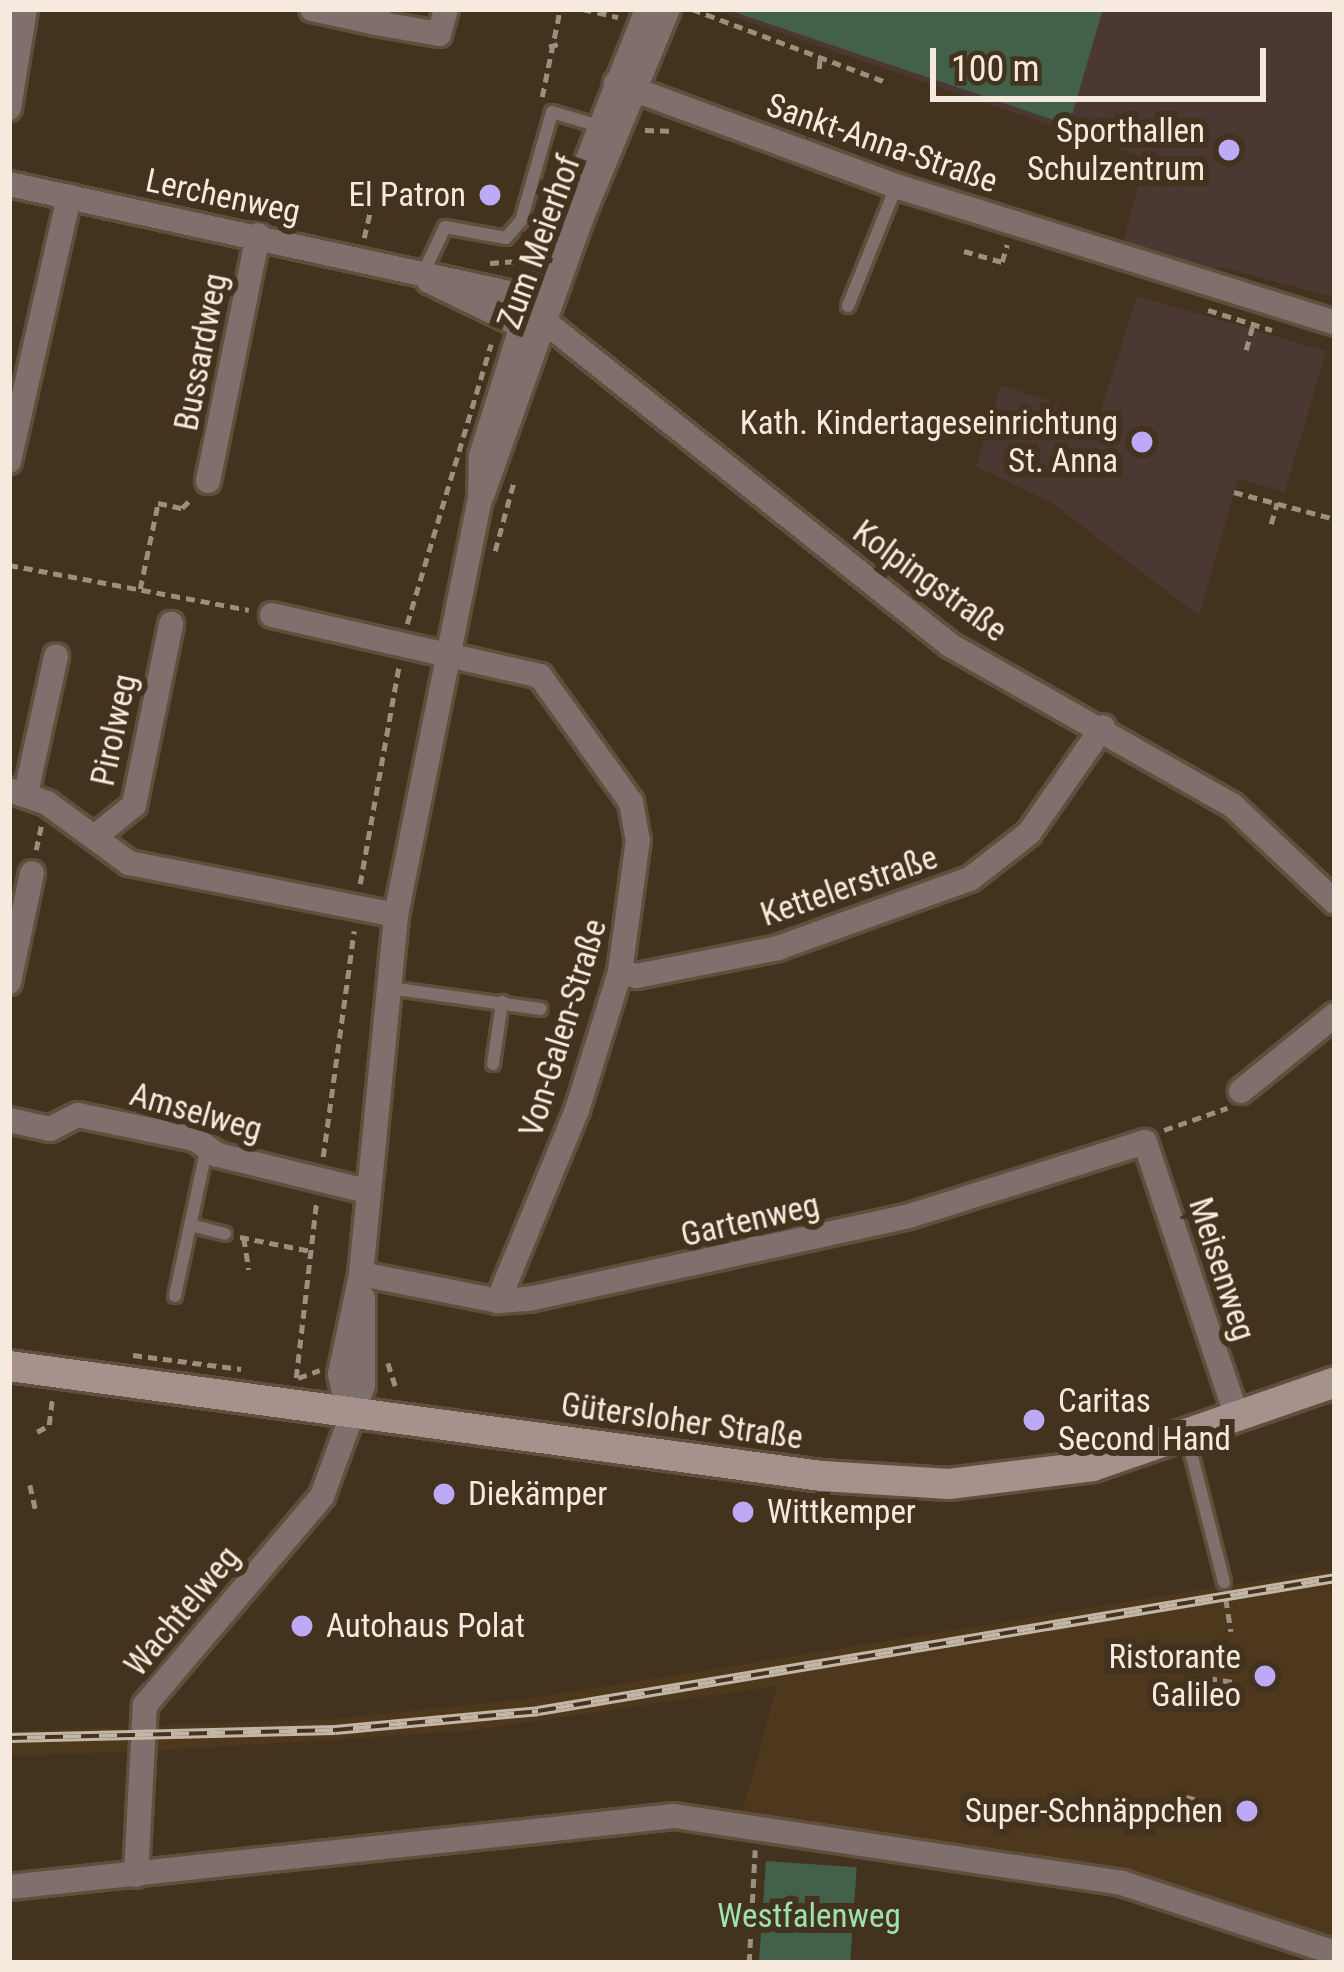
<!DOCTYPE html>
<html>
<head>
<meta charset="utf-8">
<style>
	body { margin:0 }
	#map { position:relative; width:1344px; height:1972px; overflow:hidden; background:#43321d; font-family:"Roboto Condensed",sans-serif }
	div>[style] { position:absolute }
	.built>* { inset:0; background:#4e381d; transform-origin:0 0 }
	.education>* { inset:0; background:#4c3833 }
	.green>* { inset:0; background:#42604a; transform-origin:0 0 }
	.path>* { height:4.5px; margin-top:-2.25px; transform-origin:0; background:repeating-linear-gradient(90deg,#9d8f7e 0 9px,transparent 0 15px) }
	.roads { filter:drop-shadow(3px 0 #5f4f3c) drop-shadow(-3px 0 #5f4f3c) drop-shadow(0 3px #5f4f3c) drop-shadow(0 -3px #5f4f3c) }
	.service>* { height:12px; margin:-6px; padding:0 6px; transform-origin:6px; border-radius:6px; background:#7f706d }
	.minor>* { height:24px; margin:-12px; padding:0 12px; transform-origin:12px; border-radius:12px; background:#7f706d }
	.secondary>* { height:30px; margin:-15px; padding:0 15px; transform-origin:15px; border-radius:15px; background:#a7918c }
	.rail>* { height:10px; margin-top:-5px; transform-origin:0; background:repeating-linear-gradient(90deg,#43321d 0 18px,#c3b6a7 0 36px); box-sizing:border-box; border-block:3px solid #c3b6a7 }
	.dots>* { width:33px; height:33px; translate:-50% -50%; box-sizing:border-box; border:6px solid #43321d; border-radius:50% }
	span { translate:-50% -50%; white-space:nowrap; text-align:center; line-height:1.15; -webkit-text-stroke:12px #43321d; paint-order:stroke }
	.poi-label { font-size:33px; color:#f5eadd }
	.right { translate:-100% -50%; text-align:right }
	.left { translate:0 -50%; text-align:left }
	.street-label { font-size:33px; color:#f5eadd }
	.park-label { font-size:33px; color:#9ce1af }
	.frame { position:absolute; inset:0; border:12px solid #f5eadd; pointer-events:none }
	.scale { position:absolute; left:930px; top:48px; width:336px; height:54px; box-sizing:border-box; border:6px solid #f5eadd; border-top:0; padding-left:15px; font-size:36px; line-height:42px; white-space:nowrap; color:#f5eadd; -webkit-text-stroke:9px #43321d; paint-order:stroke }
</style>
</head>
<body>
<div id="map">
	<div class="built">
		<div style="clip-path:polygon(1335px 1568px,1335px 1943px,1091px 1869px,741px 1817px,777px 1686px,467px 1731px,149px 1751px,150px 1726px,334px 1719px,534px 1698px)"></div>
		<div style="left:126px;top:1727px;width:25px;height:117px;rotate:88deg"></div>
	</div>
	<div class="education">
		<div style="clip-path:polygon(711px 9px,1335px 9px,1335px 298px,1221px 267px,1195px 271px,1122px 246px,1146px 158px)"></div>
		<div style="clip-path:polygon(1137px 296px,1326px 351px,1285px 492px,1238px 479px,1199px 616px,1052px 503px,976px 466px,1001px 385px,1099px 417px)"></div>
	</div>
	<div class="green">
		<div style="clip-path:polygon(725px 9px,1103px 9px,1069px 125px)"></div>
		<div style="left:766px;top:1861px;width:91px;height:102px;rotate:4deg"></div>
	</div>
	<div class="path">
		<div style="left:583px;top:9px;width:36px;rotate:13deg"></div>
		<div style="left:692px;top:9px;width:207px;rotate:20.6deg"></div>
		<div style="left:549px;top:47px;width:13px;rotate:-18deg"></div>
		<div style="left:819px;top:69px;width:15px;rotate:-86deg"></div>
		<div style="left:542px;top:97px;width:90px;rotate:-78.4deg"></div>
		<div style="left:645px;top:130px;width:30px;rotate:2deg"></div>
		<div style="left:364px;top:238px;width:36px;rotate:-77deg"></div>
		<div style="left:964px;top:251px;width:40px;rotate:16deg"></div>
		<div style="left:1002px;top:262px;width:18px;rotate:-74deg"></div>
		<div style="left:490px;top:263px;width:31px;rotate:-4deg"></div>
		<div style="left:1208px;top:310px;width:67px;rotate:17.4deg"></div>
		<div style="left:1246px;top:350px;width:24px;rotate:-75deg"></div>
		<div style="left:1234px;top:492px;width:105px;rotate:15deg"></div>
		<div style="left:1271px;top:524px;width:22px;rotate:-74deg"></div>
		<div style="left:1334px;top:536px;width:4px;rotate:-76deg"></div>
		<div style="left:495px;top:551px;width:73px;rotate:-74.8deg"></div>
		<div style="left:9px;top:565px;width:244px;rotate:10.6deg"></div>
		<div style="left:140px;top:589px;width:88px;rotate:-78.2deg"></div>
		<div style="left:158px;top:503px;width:25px;rotate:12deg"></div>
		<div style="left:182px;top:508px;width:14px;rotate:-45deg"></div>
		<div style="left:407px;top:624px;width:292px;rotate:-73.3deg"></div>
		<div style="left:36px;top:850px;width:25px;rotate:-78deg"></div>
		<div style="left:360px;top:884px;width:222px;rotate:-79.9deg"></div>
		<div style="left:1164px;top:1130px;width:67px;rotate:-19.2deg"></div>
		<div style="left:323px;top:1157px;width:228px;rotate:-82.2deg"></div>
		<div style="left:240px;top:1237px;width:72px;rotate:11.2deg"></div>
		<div style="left:244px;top:1238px;width:32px;rotate:81deg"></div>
		<div style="left:133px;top:1355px;width:109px;rotate:7.4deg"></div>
		<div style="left:388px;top:1363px;width:29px;rotate:72deg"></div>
		<div style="left:296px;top:1378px;width:175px;rotate:-83.4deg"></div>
		<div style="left:298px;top:1378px;width:23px;rotate:-20deg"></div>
		<div style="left:37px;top:1432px;width:14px;rotate:-30deg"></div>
		<div style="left:49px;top:1425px;width:25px;rotate:-83deg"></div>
		<div style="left:30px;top:1485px;width:26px;rotate:77deg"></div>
		<div style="left:1226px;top:1599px;width:33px;rotate:81deg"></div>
		<div style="left:1208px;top:1678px;width:30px;rotate:9deg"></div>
		<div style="left:1186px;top:1797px;width:31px;rotate:15deg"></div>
		<div style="left:749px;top:1963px;width:113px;rotate:-87deg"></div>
	</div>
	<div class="roads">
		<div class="service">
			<div style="left:422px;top:276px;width:54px;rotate:-64.9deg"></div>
			<div style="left:445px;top:227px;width:62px;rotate:10.2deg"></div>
			<div style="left:506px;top:238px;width:23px;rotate:-49deg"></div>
			<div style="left:521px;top:221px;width:113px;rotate:-74.1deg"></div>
			<div style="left:552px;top:112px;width:52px;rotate:16.7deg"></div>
			<div style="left:848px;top:306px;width:128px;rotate:-68deg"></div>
			<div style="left:389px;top:988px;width:153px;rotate:7.9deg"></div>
			<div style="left:493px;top:1064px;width:63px;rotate:-81.7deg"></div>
			<div style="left:748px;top:1221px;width:34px;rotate:78deg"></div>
			<div style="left:190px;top:1225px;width:36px;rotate:14deg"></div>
			<div style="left:175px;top:1296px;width:152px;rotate:-77.9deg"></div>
			<div style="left:1187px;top:1437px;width:150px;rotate:75.7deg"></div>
		</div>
		<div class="minor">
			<div style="left:312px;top:9px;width:66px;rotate:12.3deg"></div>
			<div style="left:376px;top:23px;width:14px;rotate:-78deg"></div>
			<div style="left:376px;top:23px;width:64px;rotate:9.9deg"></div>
			<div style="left:439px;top:34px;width:26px;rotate:-74deg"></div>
			<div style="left:616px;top:83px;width:298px;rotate:20.2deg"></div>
			<div style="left:896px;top:186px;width:460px;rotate:17.3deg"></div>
			<div style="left:9px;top:108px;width:100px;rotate:-80.8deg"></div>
			<div style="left:9px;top:184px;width:512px;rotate:12.3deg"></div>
			<div style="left:509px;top:293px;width:564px;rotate:38.6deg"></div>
			<div style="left:950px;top:645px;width:324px;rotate:29.6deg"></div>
			<div style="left:1232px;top:805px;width:141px;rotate:43.3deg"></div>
			<div style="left:429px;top:281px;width:114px;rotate:25.9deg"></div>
			<div style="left:9px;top:461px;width:271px;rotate:-77.2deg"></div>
			<div style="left:208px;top:481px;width:251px;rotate:-78.5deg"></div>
			<div style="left:483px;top:493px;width:291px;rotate:-70.3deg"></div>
			<div style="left:581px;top:219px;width:227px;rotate:-67.5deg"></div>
			<div style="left:272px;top:615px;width:275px;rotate:12.8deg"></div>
			<div style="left:540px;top:676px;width:155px;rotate:54.2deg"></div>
			<div style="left:631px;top:802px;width:39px;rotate:80deg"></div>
			<div style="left:638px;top:840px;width:133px;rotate:97.8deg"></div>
			<div style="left:620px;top:972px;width:145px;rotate:107.3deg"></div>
			<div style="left:577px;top:1110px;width:207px;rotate:112.5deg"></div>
			<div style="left:9px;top:790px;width:40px;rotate:18.9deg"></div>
			<div style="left:47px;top:803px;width:102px;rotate:36.2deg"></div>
			<div style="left:129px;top:863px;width:272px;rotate:11deg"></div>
			<div style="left:26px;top:793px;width:140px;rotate:-77.6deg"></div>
			<div style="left:97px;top:835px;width:48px;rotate:-39deg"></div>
			<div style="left:134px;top:805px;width:185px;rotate:-78.4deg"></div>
			<div style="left:620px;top:972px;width:17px;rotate:13deg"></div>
			<div style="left:637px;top:976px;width:144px;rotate:-11.2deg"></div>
			<div style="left:778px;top:948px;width:204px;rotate:-19.8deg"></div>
			<div style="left:970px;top:879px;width:75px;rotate:-37.9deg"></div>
			<div style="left:1029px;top:833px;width:129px;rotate:-55.1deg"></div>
			<div style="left:9px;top:982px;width:111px;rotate:-78.1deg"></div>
			<div style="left:1241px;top:1091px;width:121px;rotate:-39deg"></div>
			<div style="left:9px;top:1120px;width:42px;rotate:12.4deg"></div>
			<div style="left:50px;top:1129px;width:31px;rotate:-27deg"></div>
			<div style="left:78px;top:1115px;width:119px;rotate:11.6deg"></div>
			<div style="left:195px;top:1139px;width:28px;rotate:35deg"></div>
			<div style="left:218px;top:1155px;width:153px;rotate:13.6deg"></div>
			<div style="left:361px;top:1274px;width:140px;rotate:11.1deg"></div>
			<div style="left:498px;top:1301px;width:31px;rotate:-4deg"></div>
			<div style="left:529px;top:1299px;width:389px;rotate:-12.3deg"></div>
			<div style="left:909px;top:1216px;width:247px;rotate:-17.4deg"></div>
			<div style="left:1145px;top:1142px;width:290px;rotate:71.5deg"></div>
			<div style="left:348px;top:1412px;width:39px;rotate:-102deg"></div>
			<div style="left:340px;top:1374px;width:102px;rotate:-78.1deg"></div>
			<div style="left:361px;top:1274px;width:361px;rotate:-84.4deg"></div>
			<div style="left:396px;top:915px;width:423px;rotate:-78.6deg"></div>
			<div style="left:480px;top:500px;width:44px;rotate:-88.7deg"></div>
			<div style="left:481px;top:456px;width:134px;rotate:-72.6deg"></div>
			<div style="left:521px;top:328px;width:343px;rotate:-68.4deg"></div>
			<div style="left:136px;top:1875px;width:170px;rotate:-87deg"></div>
			<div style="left:145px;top:1705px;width:274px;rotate:-49.7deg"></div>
			<div style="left:322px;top:1496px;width:118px;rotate:-69.7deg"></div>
			<div style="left:363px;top:1385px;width:87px;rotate:-90deg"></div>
			<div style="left:9px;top:1887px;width:669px;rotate:-6.09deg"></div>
			<div style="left:674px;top:1816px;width:453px;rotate:8.5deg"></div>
			<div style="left:1122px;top:1883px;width:224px;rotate:18.2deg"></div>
		</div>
		<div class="secondary">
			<div style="left:9px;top:1366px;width:820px;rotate:7.71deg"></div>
			<div style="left:822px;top:1476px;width:127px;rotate:3.6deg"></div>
			<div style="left:949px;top:1484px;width:145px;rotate:-7.1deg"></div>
			<div style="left:1093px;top:1466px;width:256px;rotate:-19.1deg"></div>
		</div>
	</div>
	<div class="rail">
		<div style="left:9px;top:1738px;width:326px;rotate:-1.4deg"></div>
		<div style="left:335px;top:1730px;width:204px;rotate:-5.3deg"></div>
		<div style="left:538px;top:1711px;width:808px;rotate:-9.47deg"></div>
	</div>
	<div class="dots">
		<div style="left:1229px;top:150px;background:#bda9f5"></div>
		<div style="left:490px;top:195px;background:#bda9f5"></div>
		<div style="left:1142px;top:442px;background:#bda9f5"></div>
		<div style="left:1034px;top:1420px;background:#bda9f5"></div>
		<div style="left:444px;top:1494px;background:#bda9f5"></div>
		<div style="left:743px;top:1512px;background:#bda9f5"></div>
		<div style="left:302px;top:1626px;background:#bda9f5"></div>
		<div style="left:1265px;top:1676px;background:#bda9f5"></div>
		<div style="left:1247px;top:1811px;background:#bda9f5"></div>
	</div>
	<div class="poi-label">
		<span class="right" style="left:1205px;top:150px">Sporthallen<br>Schulzentrum</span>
		<span class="right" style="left:466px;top:195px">El Patron</span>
		<span class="right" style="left:1118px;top:442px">Kath. Kindertageseinrichtung<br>St. Anna</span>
		<span class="left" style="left:1058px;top:1420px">Caritas<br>Second Hand</span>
		<span class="left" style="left:468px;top:1494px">Diekämper</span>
		<span class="left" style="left:767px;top:1512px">Wittkemper</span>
		<span class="left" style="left:326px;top:1626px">Autohaus Polat</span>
		<span class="right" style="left:1241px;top:1676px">Ristorante<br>Galileo</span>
		<span class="right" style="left:1223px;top:1811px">Super-Schnäppchen</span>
	</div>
	<div class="street-label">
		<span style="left:882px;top:143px;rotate:19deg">Sankt-Anna-Straße</span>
		<span style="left:223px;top:196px;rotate:12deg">Lerchenweg</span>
		<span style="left:539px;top:242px;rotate:-70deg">Zum Meierhof</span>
		<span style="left:201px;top:352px;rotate:-79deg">Bussardweg</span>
		<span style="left:930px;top:581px;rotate:36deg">Kolpingstraße</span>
		<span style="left:114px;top:730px;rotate:-78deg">Pirolweg</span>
		<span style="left:849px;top:886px;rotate:-19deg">Kettelerstraße</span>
		<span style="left:563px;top:1028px;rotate:-73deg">Von-Galen-Straße</span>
		<span style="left:196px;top:1112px;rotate:16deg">Amselweg</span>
		<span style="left:750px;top:1220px;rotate:-13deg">Gartenweg</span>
		<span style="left:1222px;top:1269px;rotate:72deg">Meisenweg</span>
		<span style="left:682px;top:1421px;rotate:8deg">Gütersloher Straße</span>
		<span style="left:182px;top:1611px;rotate:-50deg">Wachtelweg</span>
	</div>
	<div class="park-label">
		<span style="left:809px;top:1916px">Westfalenweg</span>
	</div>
	<div class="frame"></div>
	<div class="scale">100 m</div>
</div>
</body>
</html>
